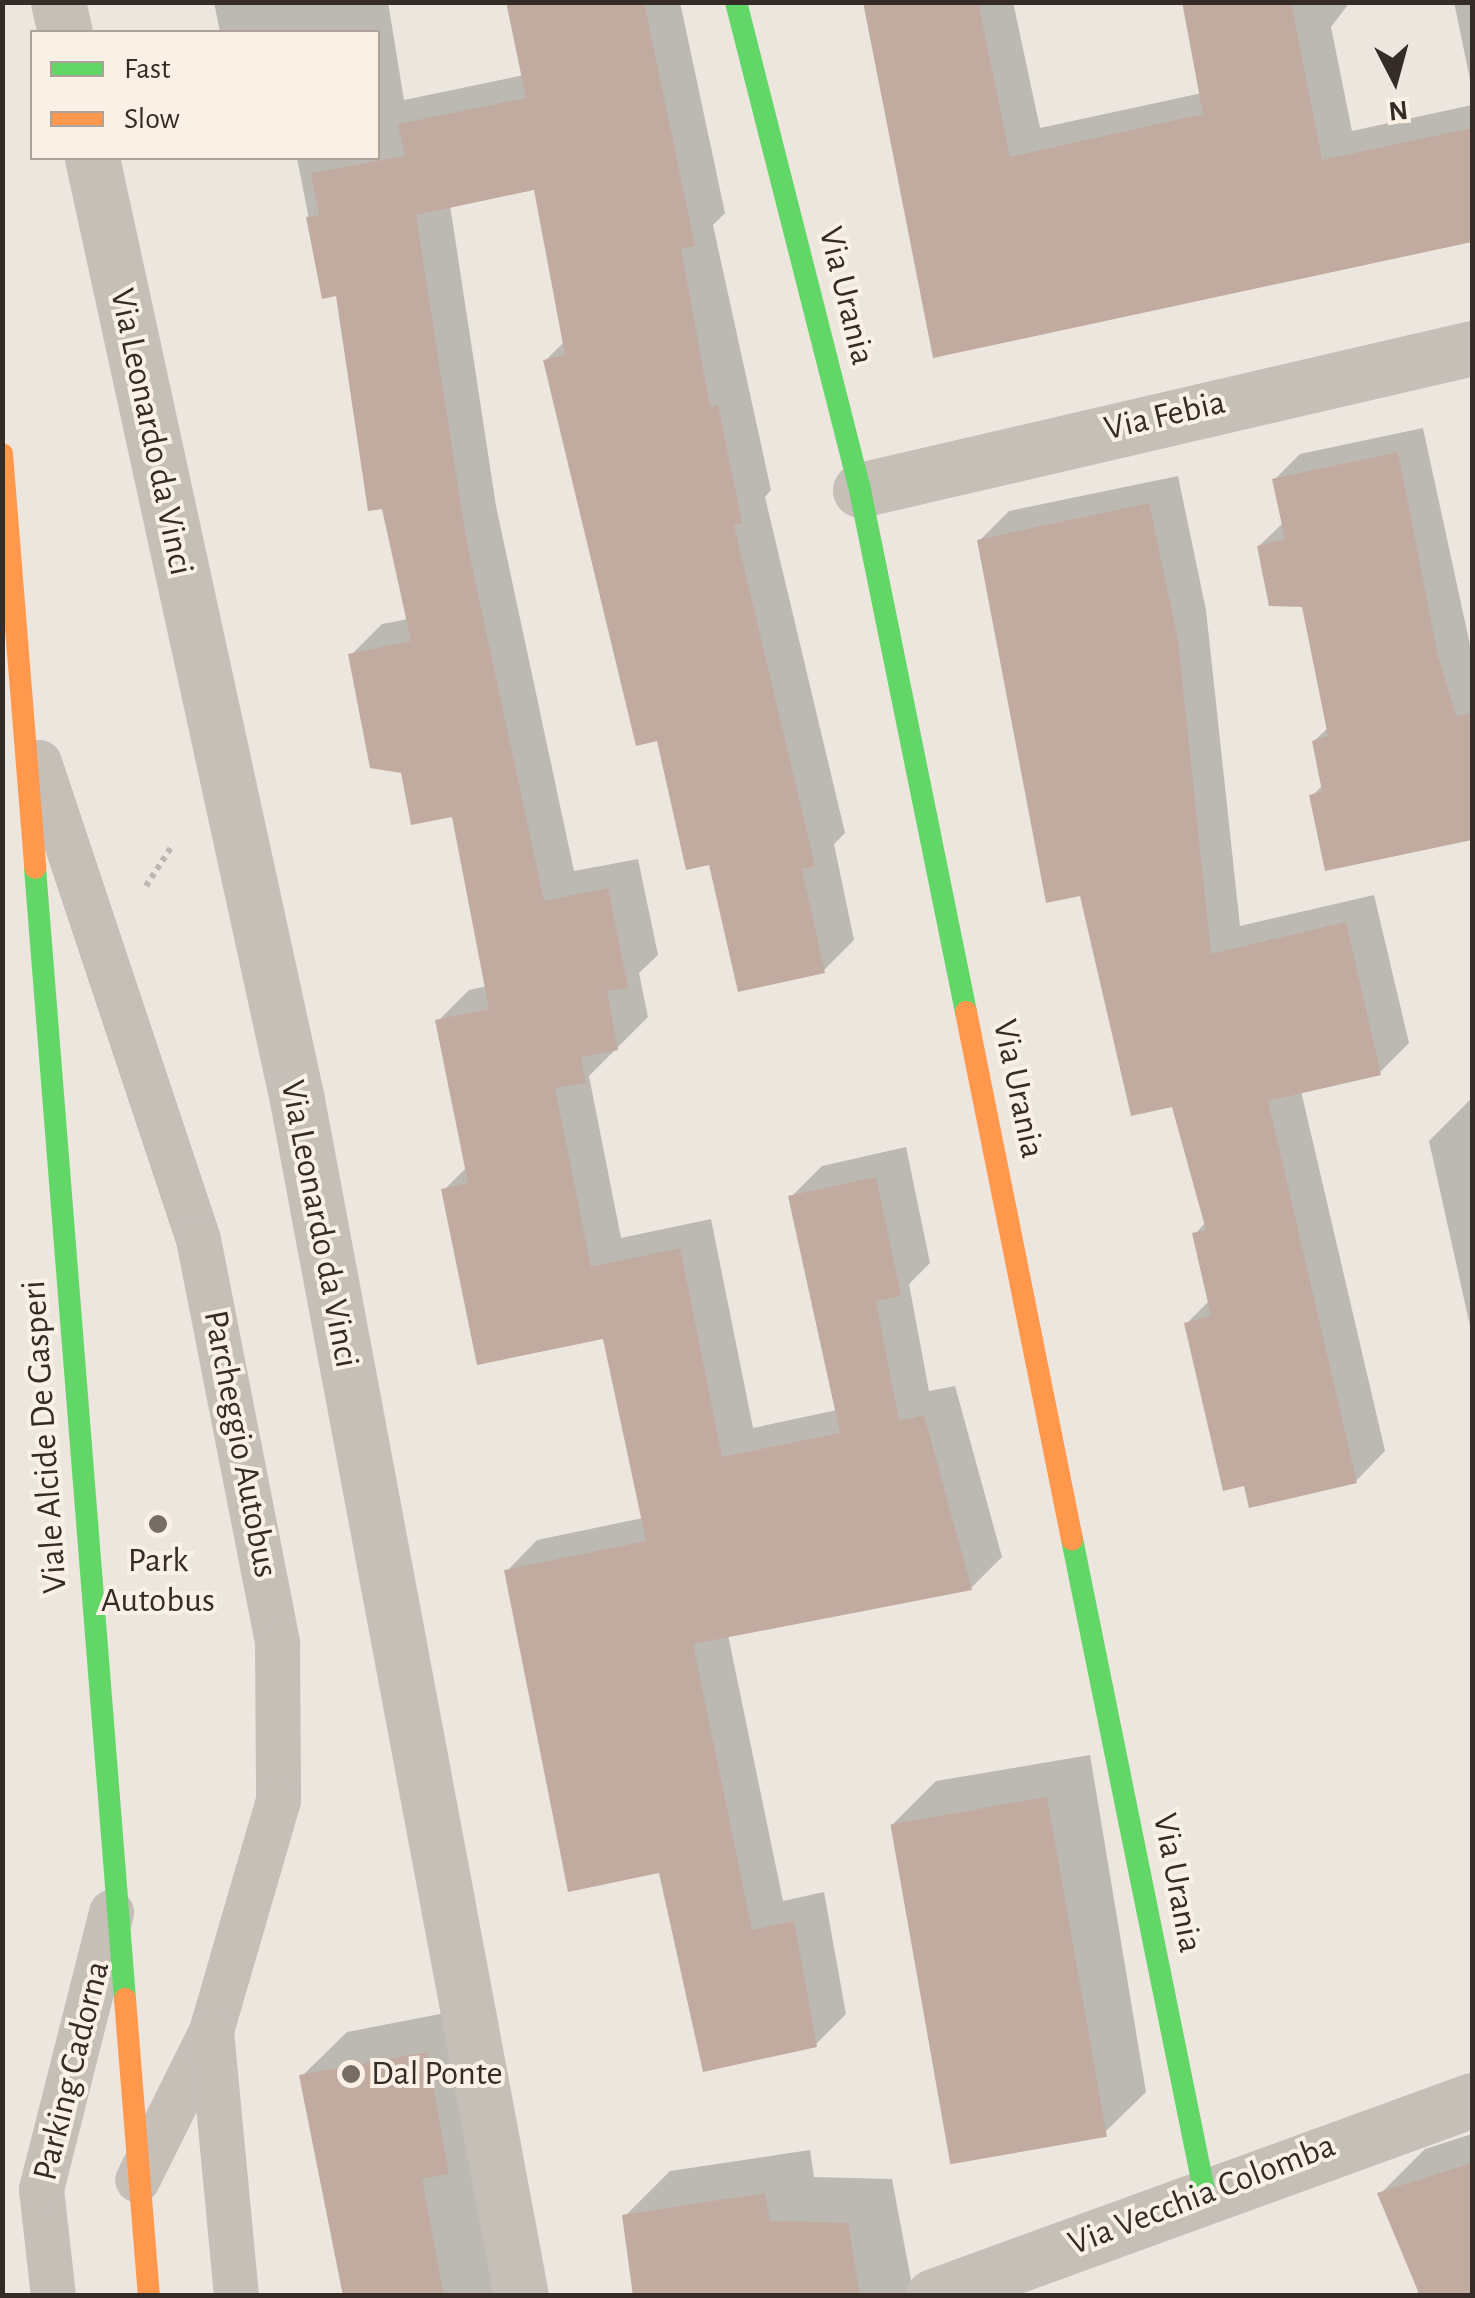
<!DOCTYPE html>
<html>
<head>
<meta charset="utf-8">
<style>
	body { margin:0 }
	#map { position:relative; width:1475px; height:2298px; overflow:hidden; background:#ece6df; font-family:"Alegreya Sans",sans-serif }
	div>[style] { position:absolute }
	.shadow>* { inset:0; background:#0003 }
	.building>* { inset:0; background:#c1aba0; transform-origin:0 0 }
	.path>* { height:6px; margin-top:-3px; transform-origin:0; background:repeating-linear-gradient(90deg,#beb7b1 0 5px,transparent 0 10px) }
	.lane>* { height:45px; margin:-22.5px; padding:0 22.5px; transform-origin:22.5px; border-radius:22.5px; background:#c6bfb8 }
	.street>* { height:55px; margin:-27.5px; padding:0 27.5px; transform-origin:27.5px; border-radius:27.5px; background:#c6bfb8 }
	.fast>* { height:22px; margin:-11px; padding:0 11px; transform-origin:11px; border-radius:11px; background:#63d668 }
	.slow>* { height:22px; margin:-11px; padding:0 11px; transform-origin:11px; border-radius:11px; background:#ff974d }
	.dots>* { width:28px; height:28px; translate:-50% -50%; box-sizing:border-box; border:5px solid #faf1e6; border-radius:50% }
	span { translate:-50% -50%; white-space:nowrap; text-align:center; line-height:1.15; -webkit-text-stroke:8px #faf1e6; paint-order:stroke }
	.street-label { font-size:35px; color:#362c27 }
	.poi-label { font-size:35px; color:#362c27 }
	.left { translate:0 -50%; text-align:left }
	.frame { position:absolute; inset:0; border:5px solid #362c27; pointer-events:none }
	.legend { position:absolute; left:30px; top:30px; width:350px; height:130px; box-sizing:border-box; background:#faf1e6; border:2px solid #aca29a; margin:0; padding:12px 18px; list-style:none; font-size:30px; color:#362c27 }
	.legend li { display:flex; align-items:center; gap:20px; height:50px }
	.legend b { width:50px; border:2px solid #aca29a }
	.north { position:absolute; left:1345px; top:30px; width:100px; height:100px; -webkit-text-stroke:8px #faf1e6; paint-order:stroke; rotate:174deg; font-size:28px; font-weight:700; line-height:40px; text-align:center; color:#362c27 }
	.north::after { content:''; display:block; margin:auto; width:35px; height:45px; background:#362c27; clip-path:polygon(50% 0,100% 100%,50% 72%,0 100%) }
</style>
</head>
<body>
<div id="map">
	<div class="shadow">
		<div style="clip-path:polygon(214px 2px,388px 2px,404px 100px,524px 75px,508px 2px,680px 2px,725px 213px,713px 225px,771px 490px,765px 497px,845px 833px,834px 844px,854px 940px,824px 970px,711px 862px,659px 738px,546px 360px,565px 341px,536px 187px,450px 205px,496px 506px,574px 871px,638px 859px,658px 955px,639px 973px,648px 1017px,589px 1076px,621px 1238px,711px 1219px,753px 1428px,837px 1410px,791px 1197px,822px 1166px,906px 1147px,930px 1263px,909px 1284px,929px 1391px,955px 1386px,1002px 1557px,971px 1588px,728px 1635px,783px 1901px,824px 1892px,846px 2014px,815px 2045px,661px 1870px,507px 1571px,537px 1540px,643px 1518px,604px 1336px,444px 1190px,467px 1167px,438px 1021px,469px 990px,488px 986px,454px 814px,403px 771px,351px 655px,382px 624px,408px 619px,338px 293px,324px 296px,297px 158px,378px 158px,378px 32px,220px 32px)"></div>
		<div style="clip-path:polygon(865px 2px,1013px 2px,1040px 128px,1202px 93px,1185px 2px,1350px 2px,1331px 27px,1352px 131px,1472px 105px,1472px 239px,935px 355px)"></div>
		<div style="clip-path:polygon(1454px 2px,1472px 2px,1472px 89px)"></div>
		<div style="clip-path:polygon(1423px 428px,1472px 654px,1472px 838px,1327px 868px,1312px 796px,1324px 784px,1314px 741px,1329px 727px,1302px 605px,1259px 546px,1284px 522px,1274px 480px,1300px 454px)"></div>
		<div style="clip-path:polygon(1178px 476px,1206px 610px,1240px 926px,1374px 895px,1409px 1043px,1380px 1072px,1301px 1091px,1385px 1451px,1356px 1481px,1245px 1483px,1187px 1323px,1210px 1300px,1195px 1234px,1206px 1222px,1174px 1104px,1082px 893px,980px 540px,1009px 511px)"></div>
		<div style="clip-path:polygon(1472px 1098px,1472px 1335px,1429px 1141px)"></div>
		<div style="clip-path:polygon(1090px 1755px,1146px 2092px,1102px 2135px,893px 1824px,936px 1781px)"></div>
		<div style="clip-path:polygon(471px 2008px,512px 2296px,344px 2296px,302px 2076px,347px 2032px)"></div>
		<div style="clip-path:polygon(1472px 2134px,1472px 2296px,1410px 2296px,1421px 2291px,1380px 2194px,1425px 2149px)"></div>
		<div style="clip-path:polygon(810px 2150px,814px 2177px,892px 2179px,914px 2296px,739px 2296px,625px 2216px,670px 2171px)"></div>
	</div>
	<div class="building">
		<div style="clip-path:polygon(506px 2px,644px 2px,695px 246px,681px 248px,710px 407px,718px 405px,742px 523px,734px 525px,815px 866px,802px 869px,825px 973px,738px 992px,709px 865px,686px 870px,657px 741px,636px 746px,543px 360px,565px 355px,534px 190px,416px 215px,466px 538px,544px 901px,608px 888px,628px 988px,607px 991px,618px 1050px,581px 1057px,586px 1083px,555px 1088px,591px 1267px,680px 1248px,722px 1457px,840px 1433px,788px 1196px,876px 1177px,901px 1296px,876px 1301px,899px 1421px,924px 1415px,972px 1590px,693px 1644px,752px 1930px,794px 1921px,817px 2047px,703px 2072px,659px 1873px,568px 1892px,504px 1570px,646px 1541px,603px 1339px,477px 1365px,441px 1189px,468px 1183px,435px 1020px,489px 1009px,452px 817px,411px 825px,401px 773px,370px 768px,348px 654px,411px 641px,382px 509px,368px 511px,336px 296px,322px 299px,306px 217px,319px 215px,311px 173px,405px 156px,398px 124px,526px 98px)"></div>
		<div style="clip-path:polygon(863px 2px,978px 2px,1010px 157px,1203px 114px,1182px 2px,1291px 2px,1322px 160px,1472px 128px,1472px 242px,933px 358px)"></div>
		<div style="clip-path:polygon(1398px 452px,1438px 656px,1456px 716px,1472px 713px,1472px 840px,1325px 871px,1309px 795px,1322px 791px,1312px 741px,1328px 736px,1302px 607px,1269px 606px,1257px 546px,1285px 539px,1272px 479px)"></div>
		<div style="clip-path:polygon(1149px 503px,1178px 640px,1211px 954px,1346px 922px,1381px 1075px,1268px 1101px,1357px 1483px,1249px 1508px,1244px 1486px,1223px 1491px,1184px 1323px,1211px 1316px,1192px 1233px,1206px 1230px,1172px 1107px,1131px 1116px,1080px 896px,1046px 903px,977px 540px)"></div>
		<div style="left:1047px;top:1797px;width:345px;height:159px;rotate:80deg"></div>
		<div style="clip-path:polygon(427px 2052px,449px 2174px,422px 2179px,444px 2296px,343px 2296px,299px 2075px)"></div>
		<div style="clip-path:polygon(1472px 2163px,1472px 2296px,1420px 2296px,1377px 2193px)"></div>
		<div style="clip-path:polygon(765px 2193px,770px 2221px,848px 2223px,860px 2296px,633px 2296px,622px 2215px)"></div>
	</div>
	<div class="path">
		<div style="left:146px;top:886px;width:48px;rotate:-57deg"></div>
	</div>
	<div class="lane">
		<div style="left:39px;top:762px;width:503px;rotate:71.57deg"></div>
		<div style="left:198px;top:1239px;width:412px;rotate:78.9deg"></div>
		<div style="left:277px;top:1643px;width:157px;rotate:89.6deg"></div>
		<div style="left:278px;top:1800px;width:241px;rotate:106.2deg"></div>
		<div style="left:211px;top:2031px;width:166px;rotate:116.4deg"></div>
		<div style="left:211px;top:2031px;width:266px;rotate:84.6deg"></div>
		<div style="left:53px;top:2296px;width:108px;rotate:-96.4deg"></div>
		<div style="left:41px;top:2189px;width:286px;rotate:-75.8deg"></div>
	</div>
	<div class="street">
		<div style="left:58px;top:2px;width:31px;rotate:77deg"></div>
		<div style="left:92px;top:158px;width:964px;rotate:77.72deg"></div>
		<div style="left:297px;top:1100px;width:1217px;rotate:79.39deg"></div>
		<div style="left:860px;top:490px;width:628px;rotate:-13.06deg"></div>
		<div style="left:933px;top:2296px;width:574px;rotate:-19.98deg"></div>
	</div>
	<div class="fast">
		<div style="left:736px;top:2px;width:504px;rotate:75.74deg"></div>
		<div style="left:860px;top:490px;width:533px;rotate:78.52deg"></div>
		<div style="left:35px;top:868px;width:1135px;rotate:85.45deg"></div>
		<div style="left:1072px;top:1539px;width:669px;rotate:78.54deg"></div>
	</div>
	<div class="slow">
		<div style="left:2px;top:454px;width:415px;rotate:85.4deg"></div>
		<div style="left:966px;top:1012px;width:538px;rotate:78.63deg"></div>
		<div style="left:125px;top:1999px;width:298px;rotate:85.4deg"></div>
	</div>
	<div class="dots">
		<div style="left:158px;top:1524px;background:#766d67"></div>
		<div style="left:351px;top:2074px;background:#766d67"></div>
	</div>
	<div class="street-label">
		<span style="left:846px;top:296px;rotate:76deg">Via Urania</span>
		<span style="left:1165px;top:416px;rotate:-13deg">Via Febia</span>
		<span style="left:151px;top:432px;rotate:78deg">Via Leonardo da Vinci</span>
		<span style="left:1018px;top:1089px;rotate:78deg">Via Urania</span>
		<span style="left:319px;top:1224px;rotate:79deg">Via Leonardo da Vinci</span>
		<span style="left:45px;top:1437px;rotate:-94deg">Viale Alcide De Gasperi</span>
		<span style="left:240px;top:1444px;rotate:79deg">Parcheggio Autobus</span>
		<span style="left:1177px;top:1883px;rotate:79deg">Via Urania</span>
		<span style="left:72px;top:2071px;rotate:-76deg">Parking Cadorna</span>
		<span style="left:1202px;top:2195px;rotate:-21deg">Via Vecchia Colomba</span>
	</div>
	<div class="poi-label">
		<span style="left:158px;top:1581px">Park<br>Autobus</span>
		<span class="left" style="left:371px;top:2074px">Dal Ponte</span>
	</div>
	<div class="frame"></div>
	<ul class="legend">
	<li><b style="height:12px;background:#63d668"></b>Fast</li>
	<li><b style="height:12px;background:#ff974d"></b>Slow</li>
	</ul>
	<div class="north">N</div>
</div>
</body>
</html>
